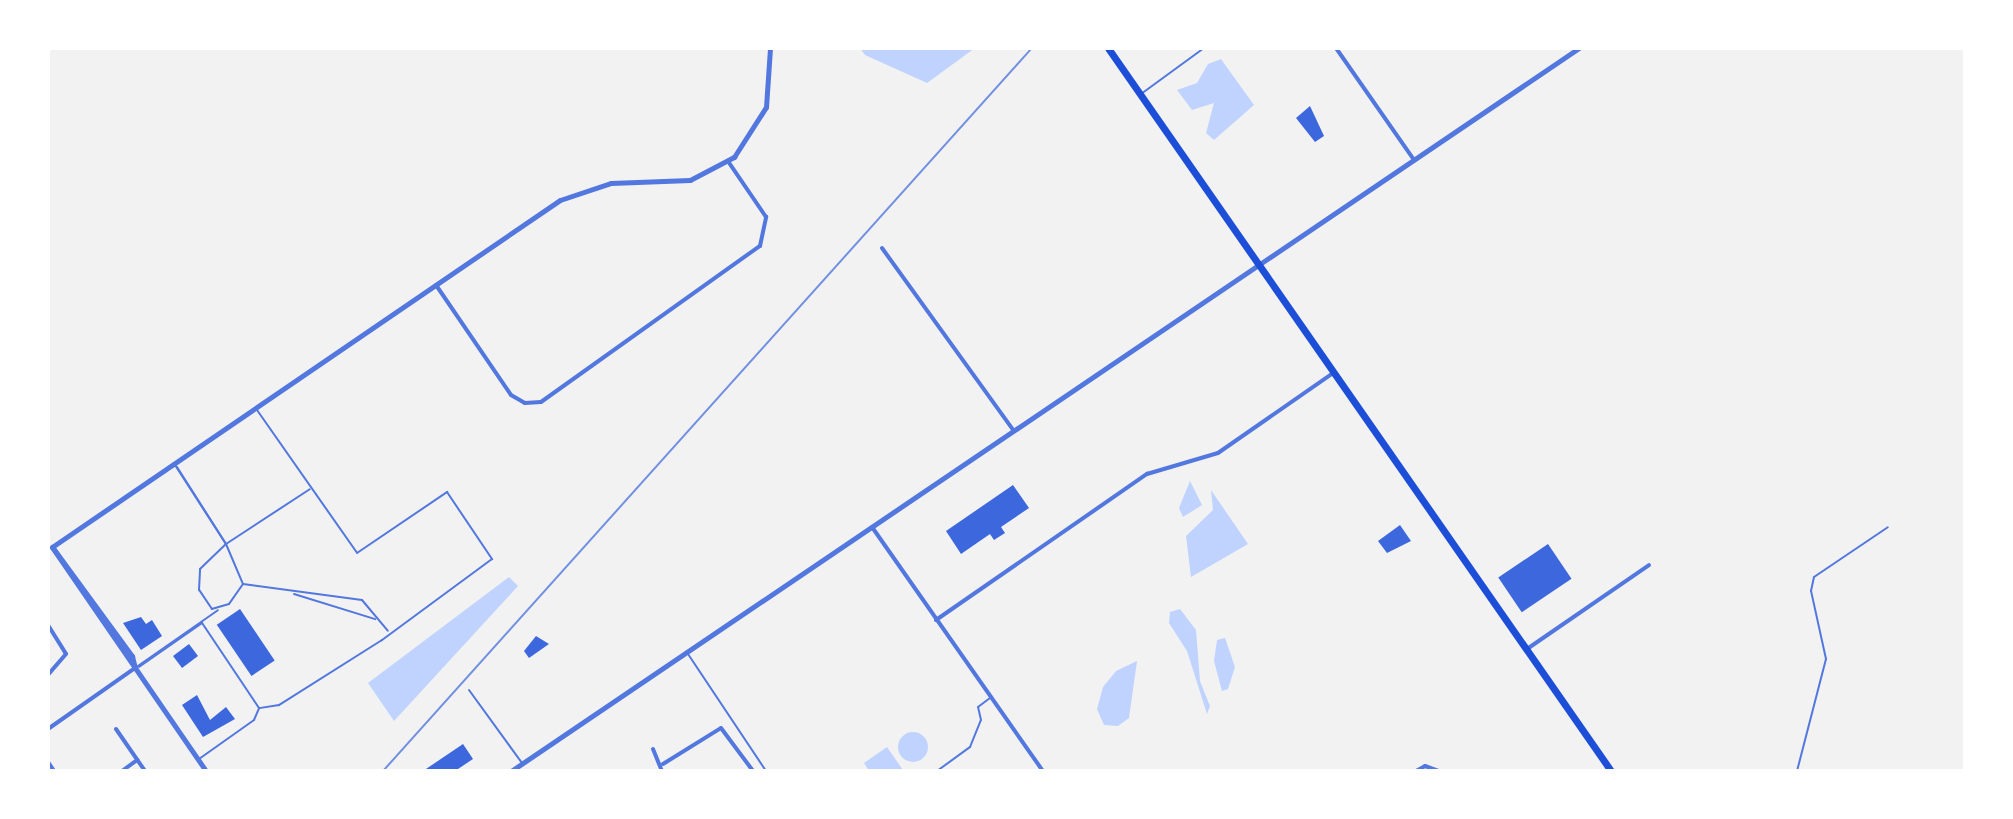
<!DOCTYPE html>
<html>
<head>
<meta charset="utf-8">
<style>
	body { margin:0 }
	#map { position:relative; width:2013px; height:819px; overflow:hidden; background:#f2f2f2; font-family:Poppins,sans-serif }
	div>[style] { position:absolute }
	.water>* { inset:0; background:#bfd3fe }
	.round { border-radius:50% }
	.building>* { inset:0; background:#3d67dc; transform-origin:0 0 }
	.service>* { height:2px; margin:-1px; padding:0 1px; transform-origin:1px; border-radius:1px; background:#5277de }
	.minor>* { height:4px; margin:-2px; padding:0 2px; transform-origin:2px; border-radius:2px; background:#5277de }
	.tertiary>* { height:5px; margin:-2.5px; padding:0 2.5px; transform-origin:2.5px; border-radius:2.5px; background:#5277de }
	.primary>* { height:7px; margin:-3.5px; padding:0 3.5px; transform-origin:3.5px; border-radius:3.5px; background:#1d4ed8 }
	.rail>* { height:2px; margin:-1px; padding:0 1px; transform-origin:1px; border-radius:1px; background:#7290e2 }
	span { translate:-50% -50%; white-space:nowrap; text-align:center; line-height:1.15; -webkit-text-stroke:5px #fff; paint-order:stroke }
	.frame { position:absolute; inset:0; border:50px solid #fff; pointer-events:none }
</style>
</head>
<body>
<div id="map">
	<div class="water">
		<div style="clip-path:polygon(860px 48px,975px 48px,927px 83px,865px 55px)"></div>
		<div style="clip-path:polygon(1221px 59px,1254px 105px,1214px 140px,1206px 133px,1214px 103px,1192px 110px,1177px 90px,1197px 83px,1208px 64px)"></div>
		<div style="clip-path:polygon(1190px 481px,1202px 505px,1183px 517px,1179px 508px)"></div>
		<div style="clip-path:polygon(1211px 490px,1248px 544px,1191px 577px,1186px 536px,1213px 510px)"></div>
		<div style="clip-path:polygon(509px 577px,518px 586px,394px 721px,368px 683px)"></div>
		<div style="clip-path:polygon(1180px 609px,1196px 630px,1200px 681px,1210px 706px,1207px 714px,1187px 651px,1169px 623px,1170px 612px)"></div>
		<div style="clip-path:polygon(1225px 638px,1235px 667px,1228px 689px,1222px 691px,1214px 661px,1217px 640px)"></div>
		<div style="clip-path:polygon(1137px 661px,1129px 718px,1118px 726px,1104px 725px,1097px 709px,1103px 687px,1116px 671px)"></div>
		<div class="round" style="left:898px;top:732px;width:30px;height:30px"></div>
		<div style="clip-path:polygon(887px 747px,903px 770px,869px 771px,864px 763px)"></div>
	</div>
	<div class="building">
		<div style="clip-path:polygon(1310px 106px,1324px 136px,1315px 142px,1296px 118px)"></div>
		<div style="clip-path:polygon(1013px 485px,1029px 508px,1001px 527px,1005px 533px,994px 540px,990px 534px,961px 554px,946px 531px)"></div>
		<div style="clip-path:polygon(1400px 525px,1411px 541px,1387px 553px,1378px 541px)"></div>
		<div style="left:1548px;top:544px;width:42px;height:60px;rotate:56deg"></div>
		<div style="left:240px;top:609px;width:62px;height:28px;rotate:56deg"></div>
		<div style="clip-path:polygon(141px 617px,146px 624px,152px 620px,162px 636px,141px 650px,123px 623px)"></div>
		<div style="clip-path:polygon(536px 636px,549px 644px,529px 658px,524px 651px)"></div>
		<div style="left:189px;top:644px;width:15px;height:20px;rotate:53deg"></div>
		<div style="clip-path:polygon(197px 695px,210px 720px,226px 707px,235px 719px,203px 737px,182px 705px)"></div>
		<div style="clip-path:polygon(463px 744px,473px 759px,455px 771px,423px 771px)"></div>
	</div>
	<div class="service">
		<div style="left:1141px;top:94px;width:78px;rotate:-36.1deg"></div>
		<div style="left:257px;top:410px;width:174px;rotate:55deg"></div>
		<div style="left:357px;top:553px;width:109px;rotate:-34.1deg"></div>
		<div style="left:447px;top:492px;width:81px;rotate:56.1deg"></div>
		<div style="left:492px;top:559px;width:137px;rotate:143.6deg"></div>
		<div style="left:382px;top:640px;width:122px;rotate:147.7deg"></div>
		<div style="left:279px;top:705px;width:20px;rotate:171deg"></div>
		<div style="left:175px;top:465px;width:94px;rotate:57.2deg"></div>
		<div style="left:177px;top:467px;width:91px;rotate:57.5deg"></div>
		<div style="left:226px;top:544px;width:43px;rotate:67deg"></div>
		<div style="left:243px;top:584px;width:24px;rotate:125deg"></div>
		<div style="left:229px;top:604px;width:18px;rotate:164deg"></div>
		<div style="left:212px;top:609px;width:23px;rotate:-124deg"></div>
		<div style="left:199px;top:590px;width:21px;rotate:-87deg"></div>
		<div style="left:200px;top:569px;width:36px;rotate:-44deg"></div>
		<div style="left:226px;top:544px;width:100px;rotate:-33.2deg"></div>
		<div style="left:243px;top:584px;width:120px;rotate:7.7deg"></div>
		<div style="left:362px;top:600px;width:40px;rotate:50deg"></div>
		<div style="left:294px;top:594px;width:85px;rotate:17.2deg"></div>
		<div style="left:688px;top:654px;width:141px;rotate:56.3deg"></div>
		<div style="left:139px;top:667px;width:77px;rotate:-34.9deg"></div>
		<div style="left:135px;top:668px;width:101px;rotate:-34.9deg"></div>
		<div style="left:469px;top:690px;width:90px;rotate:54deg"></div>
		<div style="left:199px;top:759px;width:67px;rotate:-35.3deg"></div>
		<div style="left:254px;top:720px;width:13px;rotate:-67deg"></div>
		<div style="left:259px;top:708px;width:102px;rotate:-123.8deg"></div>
		<div style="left:937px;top:771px;width:41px;rotate:-36deg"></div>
		<div style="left:970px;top:747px;width:29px;rotate:-68deg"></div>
		<div style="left:981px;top:720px;width:13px;rotate:-103deg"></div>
		<div style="left:978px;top:707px;width:15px;rotate:-37deg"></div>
		<div style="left:1797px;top:771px;width:116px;rotate:-75.5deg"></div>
		<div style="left:1826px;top:659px;width:70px;rotate:-102.4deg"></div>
		<div style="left:1811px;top:591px;width:14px;rotate:-78deg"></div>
		<div style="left:1814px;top:577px;width:89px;rotate:-34deg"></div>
	</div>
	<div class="minor">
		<div style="left:1336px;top:48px;width:136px;rotate:55.1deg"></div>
		<div style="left:882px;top:248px;width:226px;rotate:54.2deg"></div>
		<div style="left:436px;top:285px;width:133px;rotate:55.7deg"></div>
		<div style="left:511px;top:395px;width:16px;rotate:30deg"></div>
		<div style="left:525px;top:403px;width:16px;rotate:-4deg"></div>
		<div style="left:541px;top:402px;width:269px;rotate:-35.5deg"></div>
		<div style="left:760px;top:246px;width:30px;rotate:-78deg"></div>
		<div style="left:766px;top:217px;width:68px;rotate:-124.2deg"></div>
		<div style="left:872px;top:527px;width:298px;rotate:55deg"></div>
		<div style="left:936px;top:620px;width:257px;rotate:-34.7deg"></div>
		<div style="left:1147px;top:474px;width:74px;rotate:-16.5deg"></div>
		<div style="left:1218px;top:453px;width:140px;rotate:-34.8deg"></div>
		<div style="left:48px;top:625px;width:34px;rotate:58deg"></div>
		<div style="left:66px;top:654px;width:28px;rotate:131deg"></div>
		<div style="left:1527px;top:649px;width:148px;rotate:-34.5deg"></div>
		<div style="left:48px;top:729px;width:106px;rotate:-35deg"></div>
		<div style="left:116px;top:729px;width:51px;rotate:55.4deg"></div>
		<div style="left:653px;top:749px;width:24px;rotate:68deg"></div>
		<div style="left:48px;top:762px;width:11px;rotate:56deg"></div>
		<div style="left:663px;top:764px;width:68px;rotate:-31.8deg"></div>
		<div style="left:721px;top:728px;width:54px;rotate:53.3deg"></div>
		<div style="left:122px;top:771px;width:19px;rotate:-36deg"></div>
		<div style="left:1416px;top:771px;width:10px;rotate:-29deg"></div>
		<div style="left:1425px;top:766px;width:15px;rotate:20deg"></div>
	</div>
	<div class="tertiary">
		<div style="left:52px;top:547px;width:615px;rotate:-34.34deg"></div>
		<div style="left:560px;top:200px;width:54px;rotate:-18.4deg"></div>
		<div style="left:611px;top:183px;width:79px;rotate:-2.2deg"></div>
		<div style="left:690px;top:180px;width:50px;rotate:-27.6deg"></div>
		<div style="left:734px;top:157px;width:59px;rotate:-57.4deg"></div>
		<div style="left:766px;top:107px;width:59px;rotate:-86.1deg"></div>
		<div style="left:52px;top:547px;width:272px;rotate:55.5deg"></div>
		<div style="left:53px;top:548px;width:134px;rotate:53.8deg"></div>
		<div style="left:132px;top:656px;width:12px;rotate:76deg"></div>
		<div style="left:511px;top:771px;width:1290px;rotate:-34.1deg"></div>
	</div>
	<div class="primary">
		<div style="left:1108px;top:48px;width:881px;rotate:55.17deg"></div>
	</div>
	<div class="rail">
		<div style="left:383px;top:771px;width:972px;rotate:-48.09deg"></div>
	</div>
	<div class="frame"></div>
</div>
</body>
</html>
